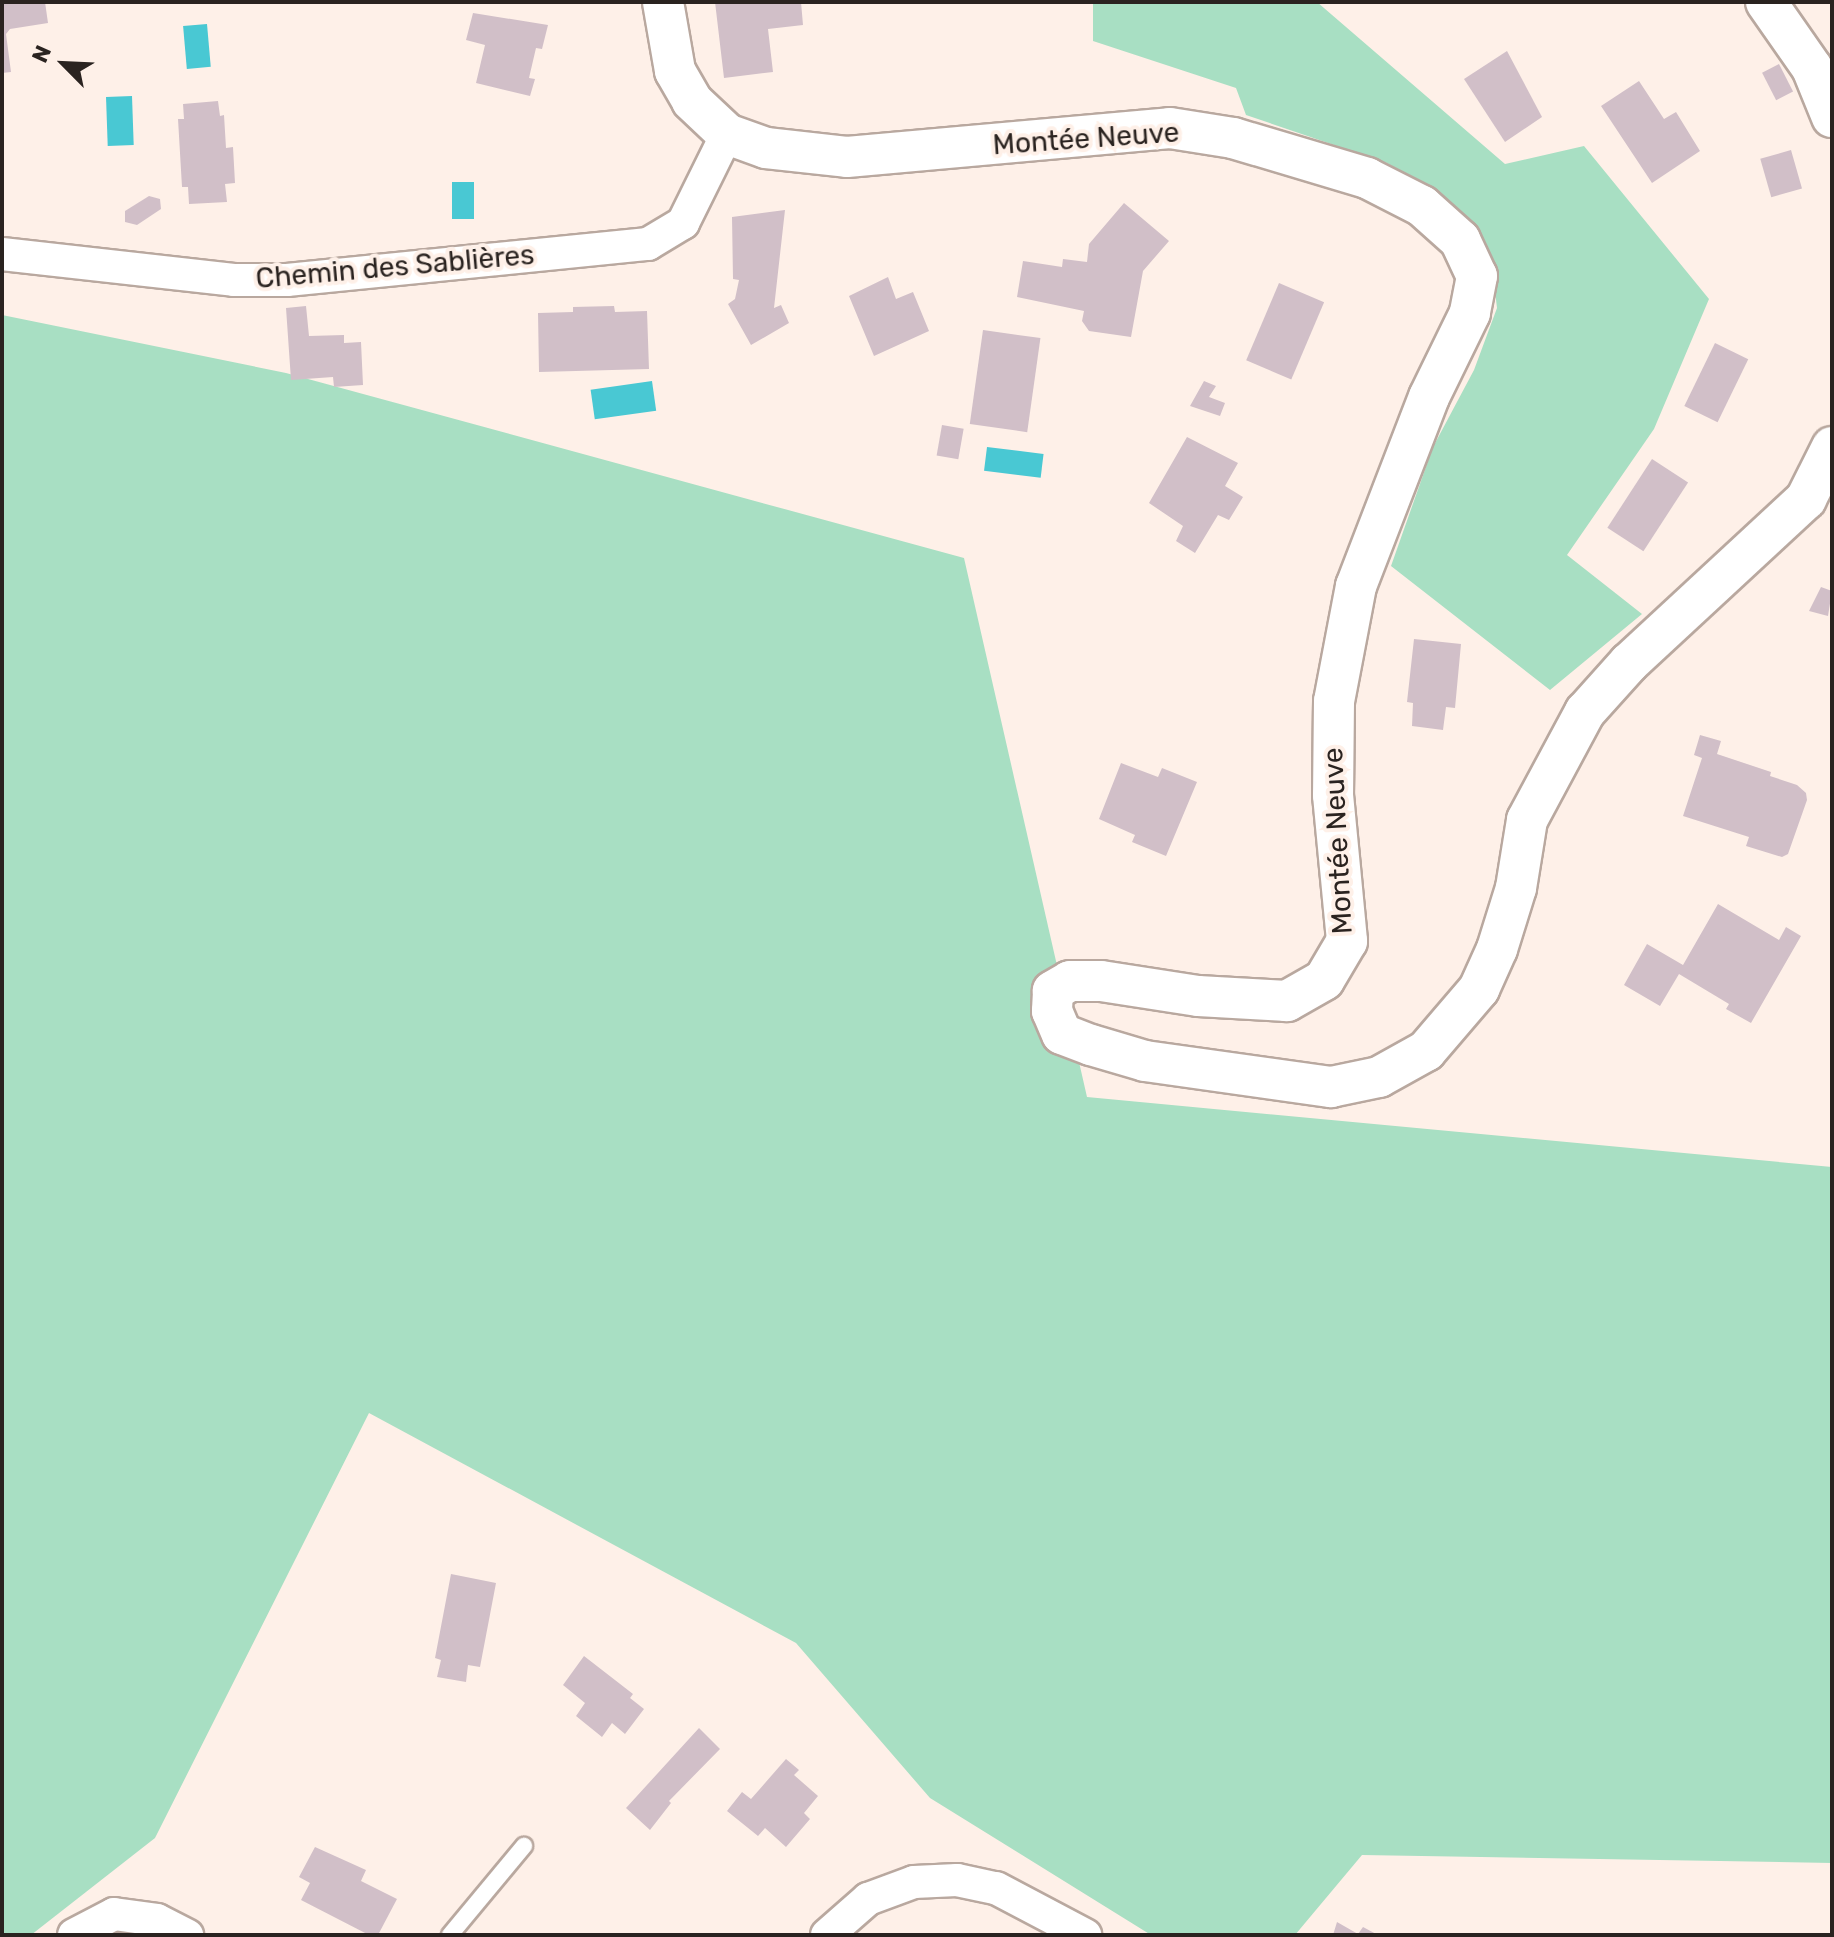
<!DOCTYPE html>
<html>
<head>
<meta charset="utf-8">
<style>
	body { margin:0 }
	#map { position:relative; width:1834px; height:1937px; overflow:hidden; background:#fef0e8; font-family:Rubik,sans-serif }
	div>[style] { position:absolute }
	.green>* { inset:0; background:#a8dfc3 }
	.water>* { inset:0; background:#49c8d3; transform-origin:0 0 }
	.building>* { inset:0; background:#d1bfc8; transform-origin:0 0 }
	.roads { filter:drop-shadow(2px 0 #b9a89f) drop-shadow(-2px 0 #b9a89f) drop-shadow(0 2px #b9a89f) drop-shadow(0 -2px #b9a89f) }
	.service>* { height:16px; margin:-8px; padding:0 8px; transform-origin:8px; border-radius:8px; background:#fff }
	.minor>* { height:32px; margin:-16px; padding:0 16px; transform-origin:16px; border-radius:16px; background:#fff }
	.tertiary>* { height:40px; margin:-20px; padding:0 20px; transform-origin:20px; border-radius:20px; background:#fff }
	span { translate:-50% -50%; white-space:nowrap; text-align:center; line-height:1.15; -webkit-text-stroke:8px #fef0e8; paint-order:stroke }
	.street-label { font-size:28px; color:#2a2320 }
	.frame { position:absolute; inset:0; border:4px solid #2a2320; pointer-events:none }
	.north { position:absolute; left:24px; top:24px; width:80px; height:80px; -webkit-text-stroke:6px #fef0e8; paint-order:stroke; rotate:294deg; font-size:22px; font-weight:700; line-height:32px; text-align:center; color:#2a2320 }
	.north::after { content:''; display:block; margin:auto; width:28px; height:36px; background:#2a2320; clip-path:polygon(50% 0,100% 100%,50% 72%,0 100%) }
</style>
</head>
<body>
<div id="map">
	<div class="green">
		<div style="clip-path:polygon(1093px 2px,1317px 2px,1505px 164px,1584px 146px,1709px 299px,1654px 429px,1567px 555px,1642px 614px,1550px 690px,1391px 566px,1433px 447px,1474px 370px,1497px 308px,1491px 258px,1464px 216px,1441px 195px,1387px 163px,1246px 115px,1236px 88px,1093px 41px)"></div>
		<div style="clip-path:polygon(2px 315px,286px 373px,964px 558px,1087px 1097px,1832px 1167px,1832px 1863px,1362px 1855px,1295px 1935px,1151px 1935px,930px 1798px,796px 1643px,369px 1413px,155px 1838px,31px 1935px,2px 1935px)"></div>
	</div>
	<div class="water">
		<div style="left:207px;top:24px;width:43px;height:24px;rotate:85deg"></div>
		<div style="left:132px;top:96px;width:49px;height:26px;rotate:88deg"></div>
		<div style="left:474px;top:182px;width:37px;height:22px;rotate:90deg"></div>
		<div style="left:652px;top:381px;width:30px;height:62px;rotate:82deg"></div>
		<div style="left:987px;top:447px;width:57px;height:24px;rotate:7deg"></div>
	</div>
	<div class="building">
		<div style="clip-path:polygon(2px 2px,45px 2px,48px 23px,10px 29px,6px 34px,11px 72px,2px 73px)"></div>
		<div style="clip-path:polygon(715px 2px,801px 2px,803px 25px,768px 29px,773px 72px,724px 78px)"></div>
		<div style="clip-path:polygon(473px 13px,548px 25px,542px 49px,536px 48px,529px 78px,535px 79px,530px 96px,476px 83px,485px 45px,466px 40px)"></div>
		<div style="clip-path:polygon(1507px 51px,1542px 117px,1505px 142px,1464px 79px)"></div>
		<div style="left:1779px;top:64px;width:31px;height:19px;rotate:63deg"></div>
		<div style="clip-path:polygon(1639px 81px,1664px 119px,1676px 112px,1700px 151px,1652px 183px,1601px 106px)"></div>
		<div style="clip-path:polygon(218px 101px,220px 116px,224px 115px,226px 148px,233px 147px,235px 183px,225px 184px,227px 202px,189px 204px,188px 187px,182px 187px,178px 119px,184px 119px,183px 104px)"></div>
		<div style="left:1791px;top:150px;width:40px;height:32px;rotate:74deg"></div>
		<div style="clip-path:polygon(149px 196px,160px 199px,161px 209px,137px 225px,125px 222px,125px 211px)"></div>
		<div style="clip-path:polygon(1124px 203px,1169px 241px,1143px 271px,1131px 337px,1089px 331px,1082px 321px,1084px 311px,1017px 297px,1023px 261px,1062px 267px,1063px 259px,1087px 262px,1089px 244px)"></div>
		<div style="clip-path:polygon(785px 210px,774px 308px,781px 305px,789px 323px,751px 345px,728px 304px,735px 299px,739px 280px,733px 279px,732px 217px)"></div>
		<div style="clip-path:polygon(888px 277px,896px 299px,913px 292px,929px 331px,874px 356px,849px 296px)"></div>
		<div style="left:1279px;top:283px;width:49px;height:84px;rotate:23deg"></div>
		<div style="clip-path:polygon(306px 306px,309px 336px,344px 335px,344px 343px,361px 342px,363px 385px,334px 387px,333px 377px,291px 380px,286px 308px)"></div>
		<div style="clip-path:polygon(614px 306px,615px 312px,647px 311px,649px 369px,539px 372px,538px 313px,573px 312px,573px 307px)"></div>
		<div style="left:983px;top:330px;width:58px;height:95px;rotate:8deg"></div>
		<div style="left:1715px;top:343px;width:37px;height:70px;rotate:26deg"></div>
		<div style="clip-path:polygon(1204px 381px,1216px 386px,1209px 397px,1225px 403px,1220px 416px,1190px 406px)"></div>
		<div style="left:942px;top:425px;width:22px;height:31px;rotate:10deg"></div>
		<div style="clip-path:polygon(1187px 437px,1238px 463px,1225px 486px,1243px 497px,1229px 520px,1218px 515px,1195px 553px,1176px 541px,1183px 526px,1149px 503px)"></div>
		<div style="left:1652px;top:459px;width:43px;height:82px;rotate:33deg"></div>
		<div style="clip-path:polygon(1821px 587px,1832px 591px,1828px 616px,1809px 611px)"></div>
		<div style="clip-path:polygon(1414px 639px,1461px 644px,1455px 708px,1446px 707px,1443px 730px,1412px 726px,1413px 703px,1407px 702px)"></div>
		<div style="clip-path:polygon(1700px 735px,1721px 741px,1717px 754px,1771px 772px,1770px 776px,1797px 785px,1806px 793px,1807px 800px,1788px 854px,1782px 857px,1746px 846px,1749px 837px,1683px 816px,1702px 758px,1694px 755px)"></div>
		<div style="clip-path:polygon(1121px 763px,1158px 777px,1162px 768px,1197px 782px,1166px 856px,1132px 842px,1135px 835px,1099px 819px)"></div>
		<div style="clip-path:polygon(1718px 904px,1779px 940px,1786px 927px,1801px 936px,1751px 1023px,1726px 1009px,1729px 1004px,1679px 974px,1660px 1006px,1624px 985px,1647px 944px,1683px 965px)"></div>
		<div style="clip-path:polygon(451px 1574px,496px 1583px,480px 1667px,468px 1665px,466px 1682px,437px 1677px,441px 1660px,435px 1658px)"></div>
		<div style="clip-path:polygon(584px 1656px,633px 1694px,630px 1698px,644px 1709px,625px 1734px,612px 1723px,602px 1737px,576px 1716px,585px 1703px,563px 1685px)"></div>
		<div style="clip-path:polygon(699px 1728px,720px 1749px,669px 1801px,671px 1803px,650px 1830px,626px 1808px)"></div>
		<div style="clip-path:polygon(786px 1759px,799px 1770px,794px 1775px,818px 1796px,804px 1813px,810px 1819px,786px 1847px,765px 1828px,758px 1836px,727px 1811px,742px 1792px,751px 1799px)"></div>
		<div style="clip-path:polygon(315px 1847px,366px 1870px,361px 1881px,397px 1899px,378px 1935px,369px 1935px,301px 1900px,310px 1883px,299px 1877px)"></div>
		<div style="clip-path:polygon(1337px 1922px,1358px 1934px,1363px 1927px,1378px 1935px,1333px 1935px)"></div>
	</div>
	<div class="roads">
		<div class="service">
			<div style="left:450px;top:1935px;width:116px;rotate:-50.3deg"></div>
		</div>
		<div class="minor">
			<div style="left:2px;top:254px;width:233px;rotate:6.4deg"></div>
			<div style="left:234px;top:280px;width:53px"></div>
			<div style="left:287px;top:280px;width:363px;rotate:-5.7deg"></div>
			<div style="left:648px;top:244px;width:41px;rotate:-31deg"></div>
			<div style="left:683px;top:223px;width:99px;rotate:-63.7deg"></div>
			<div style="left:74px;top:1935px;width:45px;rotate:-27.7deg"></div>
			<div style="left:114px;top:1914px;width:43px;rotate:7.9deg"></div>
			<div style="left:157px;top:1920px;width:34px;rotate:27deg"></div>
			<div style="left:827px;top:1935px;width:55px;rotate:-41.3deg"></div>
			<div style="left:868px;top:1899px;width:49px;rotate:-20.3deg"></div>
			<div style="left:914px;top:1882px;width:43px;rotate:-2.7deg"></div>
			<div style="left:957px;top:1880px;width:40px;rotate:12deg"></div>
			<div style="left:996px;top:1888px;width:101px;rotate:27.8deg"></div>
		</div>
		<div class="tertiary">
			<div style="left:663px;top:2px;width:70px;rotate:80.1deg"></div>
			<div style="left:675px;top:71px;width:34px;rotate:60deg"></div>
			<div style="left:692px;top:101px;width:48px;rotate:43.3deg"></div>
			<div style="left:727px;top:134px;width:41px;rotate:19.7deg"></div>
			<div style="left:766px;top:148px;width:81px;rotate:6.3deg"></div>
			<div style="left:847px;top:157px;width:324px;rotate:-5.1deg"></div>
			<div style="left:1170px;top:128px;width:64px;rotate:9deg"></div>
			<div style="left:1233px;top:138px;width:140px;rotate:16.6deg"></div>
			<div style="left:1367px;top:178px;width:62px;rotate:27deg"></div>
			<div style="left:1422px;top:206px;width:51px;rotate:41.8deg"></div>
			<div style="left:1460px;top:240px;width:40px;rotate:65deg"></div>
			<div style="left:1477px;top:276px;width:38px;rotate:101deg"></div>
			<div style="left:1470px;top:313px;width:93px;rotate:116deg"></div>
			<div style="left:1429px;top:397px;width:203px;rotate:111.1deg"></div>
			<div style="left:1356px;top:586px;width:117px;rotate:100.8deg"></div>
			<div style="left:1334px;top:701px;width:94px;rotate:90.6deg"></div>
			<div style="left:1333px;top:795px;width:147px;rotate:84.5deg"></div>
			<div style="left:1347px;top:941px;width:45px;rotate:120.5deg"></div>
			<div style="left:1324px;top:980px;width:43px;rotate:150.4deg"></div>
			<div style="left:1287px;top:1001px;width:89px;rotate:-176.8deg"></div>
			<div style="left:1198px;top:996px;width:98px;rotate:-171.2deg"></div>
			<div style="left:1101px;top:981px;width:31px;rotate:180deg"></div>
			<div style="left:1070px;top:981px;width:20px;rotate:150deg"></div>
			<div style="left:1053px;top:991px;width:20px;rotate:93deg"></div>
			<div style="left:1052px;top:1011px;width:25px;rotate:67deg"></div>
			<div style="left:1062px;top:1034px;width:31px;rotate:21deg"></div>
			<div style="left:1091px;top:1045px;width:56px;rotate:16.5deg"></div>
			<div style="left:1145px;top:1061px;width:188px;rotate:8deg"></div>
			<div style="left:1331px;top:1087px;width:49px;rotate:-11.8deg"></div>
			<div style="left:1379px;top:1077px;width:54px;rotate:-29deg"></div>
			<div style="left:1426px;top:1051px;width:82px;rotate:-49.5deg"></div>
			<div style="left:1479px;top:989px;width:44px;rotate:-65.8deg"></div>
			<div style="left:1497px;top:949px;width:64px;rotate:-72.7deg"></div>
			<div style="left:1516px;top:888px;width:69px;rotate:-80.8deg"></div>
			<div style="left:1527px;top:820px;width:123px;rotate:-61.8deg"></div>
			<div style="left:1585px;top:712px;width:66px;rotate:-48.1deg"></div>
			<div style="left:1629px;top:663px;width:241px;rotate:-42.8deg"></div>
			<div style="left:1806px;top:499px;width:58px;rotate:-63.4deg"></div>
			<div style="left:1766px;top:2px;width:80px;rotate:55.1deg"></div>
			<div style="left:1812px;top:68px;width:53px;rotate:67.8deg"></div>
		</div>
	</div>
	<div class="street-label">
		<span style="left:1086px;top:139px;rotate:-4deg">Montée Neuve</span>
		<span style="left:395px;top:267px;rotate:-5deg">Chemin des Sablières</span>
		<span style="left:1338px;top:841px;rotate:-93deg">Montée Neuve</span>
	</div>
	<div class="frame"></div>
	<div class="north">N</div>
</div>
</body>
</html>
